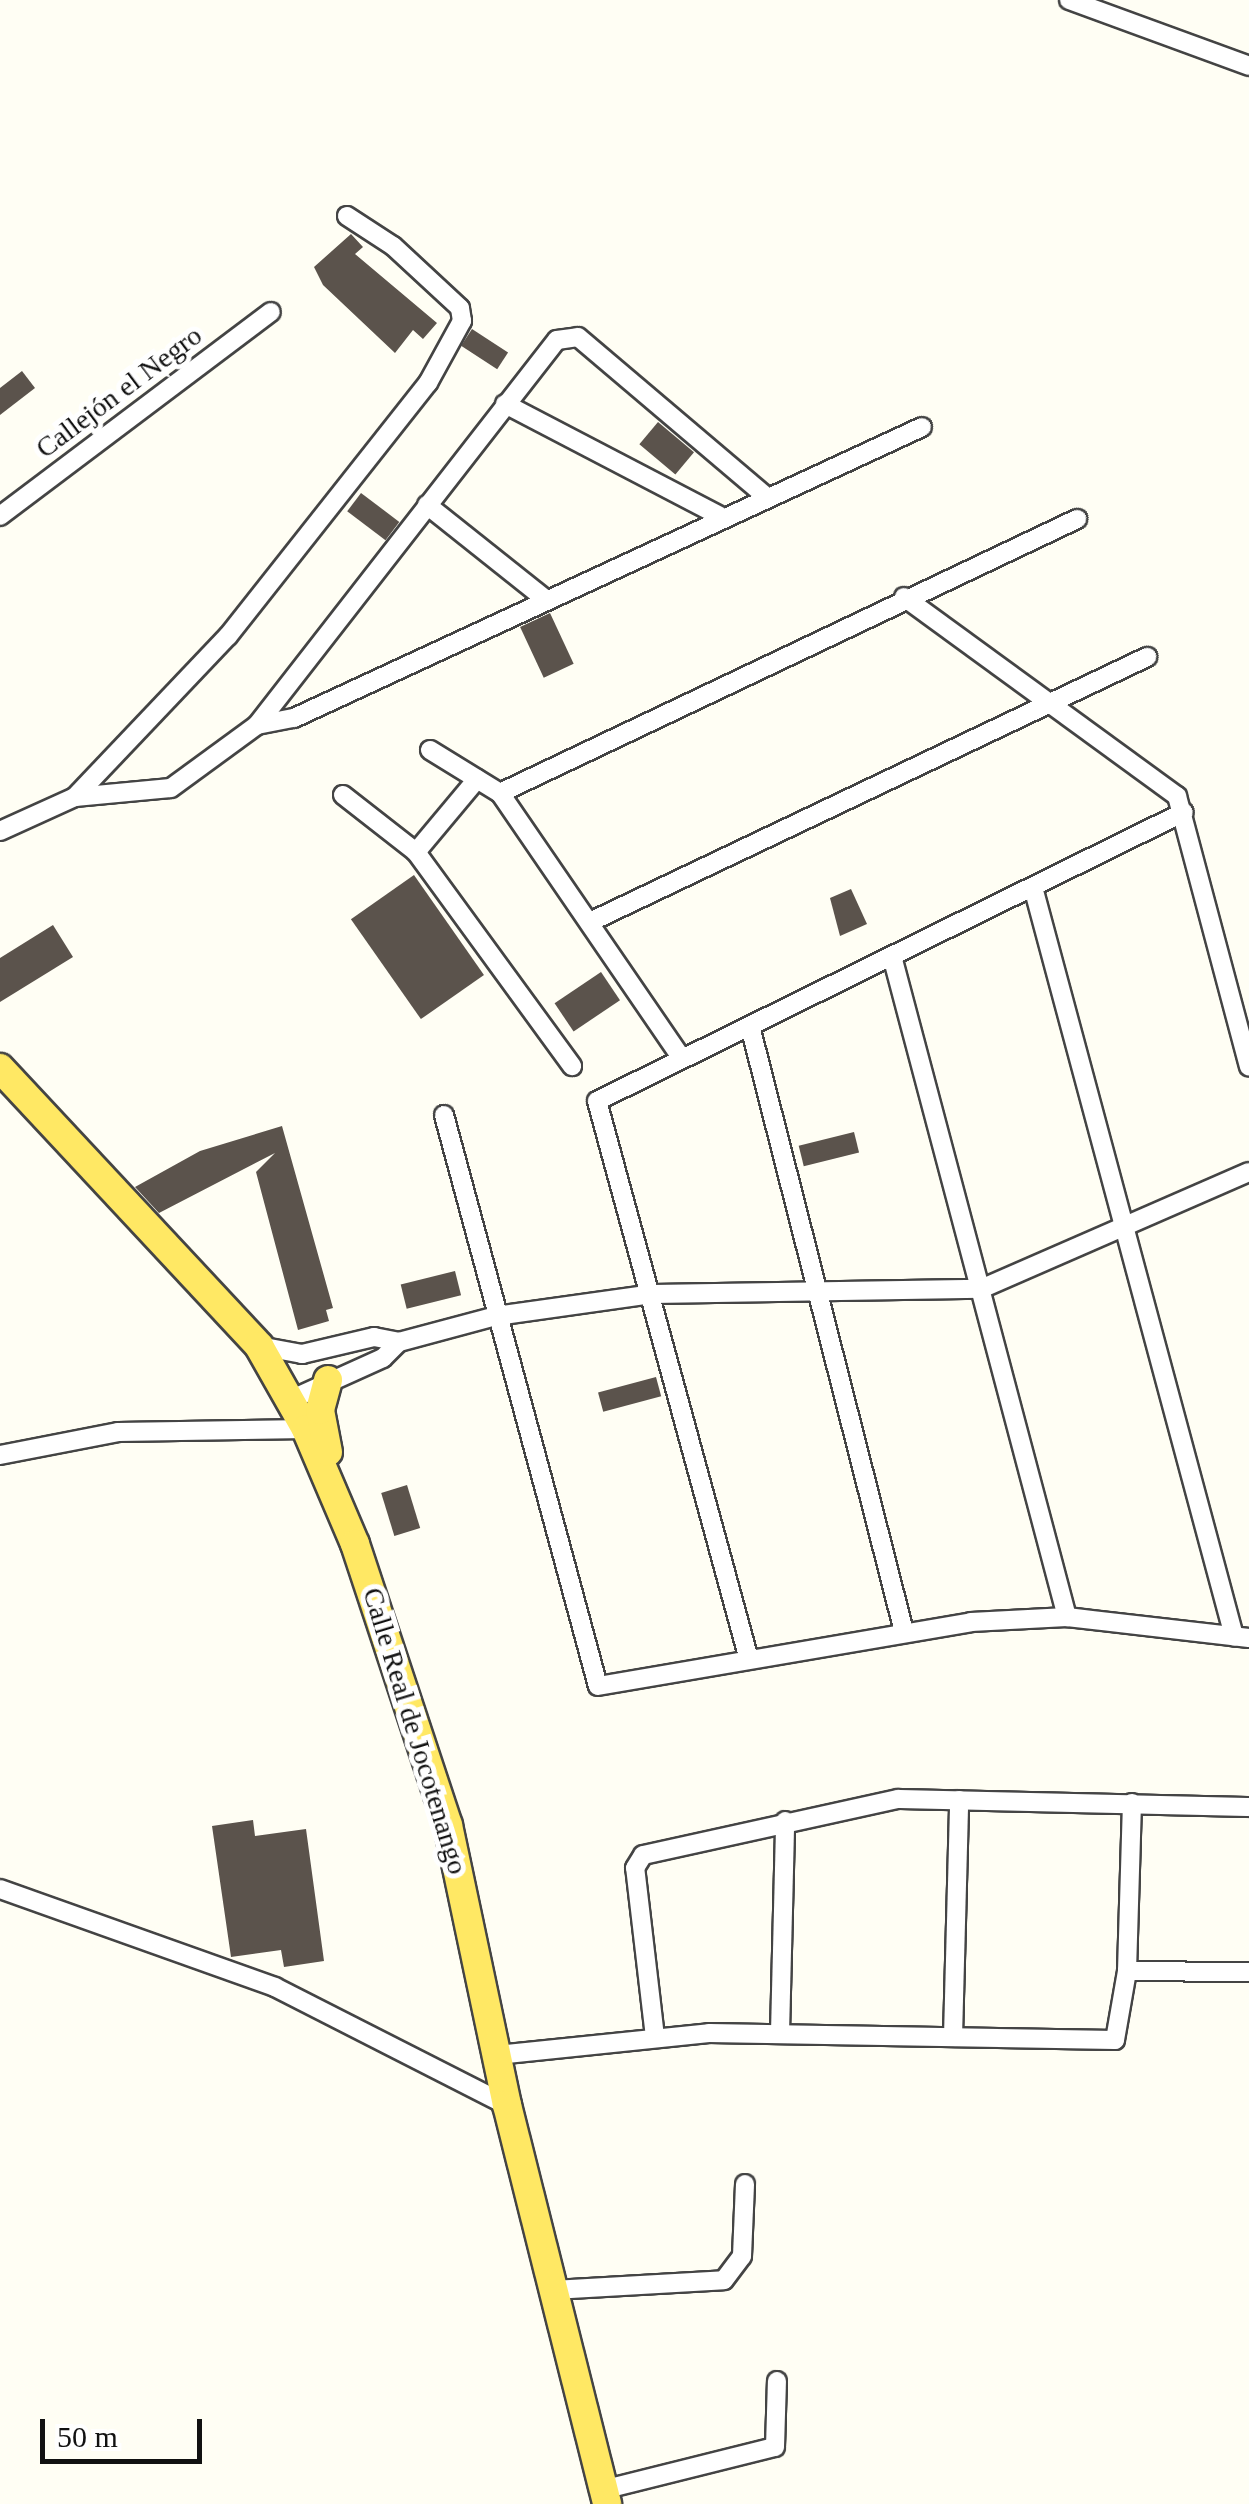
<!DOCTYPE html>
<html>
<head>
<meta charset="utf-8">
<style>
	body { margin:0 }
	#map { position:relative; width:1249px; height:2504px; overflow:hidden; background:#fffef4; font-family:"Times New Roman",serif }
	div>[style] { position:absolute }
	.building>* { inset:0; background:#5b534c; transform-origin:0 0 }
	.roads { filter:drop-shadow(2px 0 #444) drop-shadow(-2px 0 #444) drop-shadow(0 2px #444) drop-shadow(0 -2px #444) }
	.street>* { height:18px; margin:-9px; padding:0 9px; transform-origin:9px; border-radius:9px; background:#fff }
	.primary>* { height:28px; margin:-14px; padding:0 14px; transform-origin:14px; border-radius:14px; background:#ffe864 }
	span { translate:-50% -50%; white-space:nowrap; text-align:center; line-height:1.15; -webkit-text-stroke:10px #fff; paint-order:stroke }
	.street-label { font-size:28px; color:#111 }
	.scale { position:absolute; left:40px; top:2419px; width:162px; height:45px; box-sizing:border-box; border:5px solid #111; border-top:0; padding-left:12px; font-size:30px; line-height:35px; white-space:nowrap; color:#111; -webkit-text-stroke:8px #fff; paint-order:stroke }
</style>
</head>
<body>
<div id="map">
	<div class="building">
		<div style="clip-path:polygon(351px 234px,363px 247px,355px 254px,437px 323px,423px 339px,413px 330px,395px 353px,323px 285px,314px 267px)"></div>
		<div style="left:472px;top:329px;width:43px;height:20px;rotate:33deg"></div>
		<div style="clip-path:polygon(22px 371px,35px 388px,0 415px,0 388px)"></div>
		<div style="left:658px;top:422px;width:47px;height:29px;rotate:40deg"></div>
		<div style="left:361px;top:493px;width:48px;height:23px;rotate:37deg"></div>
		<div style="left:550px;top:613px;width:56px;height:33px;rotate:65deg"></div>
		<div style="left:414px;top:875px;width:122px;height:77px;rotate:55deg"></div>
		<div style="clip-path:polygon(851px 889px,867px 924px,840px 936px,830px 898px)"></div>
		<div style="clip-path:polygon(53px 925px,73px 957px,0 1002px,0 958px)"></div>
		<div style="left:601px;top:972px;width:34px;height:56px;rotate:56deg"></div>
		<div style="clip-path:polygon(282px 1126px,333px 1308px,326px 1310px,329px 1321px,298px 1330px,256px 1172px,275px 1153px,159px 1213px,135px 1187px,200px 1151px)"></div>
		<div style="left:854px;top:1132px;width:21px;height:57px;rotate:76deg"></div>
		<div style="left:455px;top:1271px;width:25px;height:56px;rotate:76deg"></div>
		<div style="left:656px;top:1377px;width:20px;height:60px;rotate:75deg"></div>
		<div style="left:407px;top:1485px;width:45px;height:27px;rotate:73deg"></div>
		<div style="clip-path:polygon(253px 1820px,255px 1836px,306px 1829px,324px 1961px,284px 1967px,281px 1950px,231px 1957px,212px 1826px)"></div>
	</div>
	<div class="roads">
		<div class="street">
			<div style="left:1069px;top:0;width:192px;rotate:20.1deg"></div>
			<div style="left:505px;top:404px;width:242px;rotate:27.5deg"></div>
			<div style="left:427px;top:505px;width:151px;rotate:38.5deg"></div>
			<div style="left:0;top:516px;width:339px;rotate:-37deg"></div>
			<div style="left:904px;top:597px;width:338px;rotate:36.1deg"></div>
			<div style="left:1177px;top:796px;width:280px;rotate:75.1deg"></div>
			<div style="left:257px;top:725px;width:38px;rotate:-11deg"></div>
			<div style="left:294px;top:718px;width:692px;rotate:-24.86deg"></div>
			<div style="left:430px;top:750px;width:82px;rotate:31.6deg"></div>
			<div style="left:500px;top:793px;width:322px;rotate:55.6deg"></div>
			<div style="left:500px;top:793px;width:639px;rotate:-25.4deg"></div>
			<div style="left:343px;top:795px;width:93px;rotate:38deg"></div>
			<div style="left:416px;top:852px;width:265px;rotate:53.9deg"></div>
			<div style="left:75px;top:797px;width:222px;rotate:-46.5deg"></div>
			<div style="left:228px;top:636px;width:323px;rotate:-51.7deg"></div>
			<div style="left:428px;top:383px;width:71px;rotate:-61.3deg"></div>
			<div style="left:462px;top:321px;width:13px;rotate:-99deg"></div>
			<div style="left:460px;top:308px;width:91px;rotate:-137.2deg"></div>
			<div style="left:393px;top:246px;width:55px;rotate:-146.9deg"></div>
			<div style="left:0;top:831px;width:82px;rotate:-24.4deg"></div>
			<div style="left:75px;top:797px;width:96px;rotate:-5.4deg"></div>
			<div style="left:171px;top:788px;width:107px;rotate:-36.2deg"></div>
			<div style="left:257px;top:725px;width:488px;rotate:-52.1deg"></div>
			<div style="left:557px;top:340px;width:21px;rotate:-8deg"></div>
			<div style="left:578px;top:337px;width:244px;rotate:40.3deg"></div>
			<div style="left:416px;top:852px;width:95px;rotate:-50.1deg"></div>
			<div style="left:1033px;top:887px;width:776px;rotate:74.98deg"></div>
			<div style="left:592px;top:921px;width:615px;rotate:-25.44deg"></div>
			<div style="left:892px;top:956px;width:684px;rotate:75.17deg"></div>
			<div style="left:750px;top:1026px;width:621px;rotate:75.74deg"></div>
			<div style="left:444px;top:1115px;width:591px;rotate:74.91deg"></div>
			<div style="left:598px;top:1686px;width:378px;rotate:-9.7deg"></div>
			<div style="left:971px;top:1622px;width:96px;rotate:-3deg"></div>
			<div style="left:1067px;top:1617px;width:183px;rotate:6.6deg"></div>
			<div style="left:259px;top:1346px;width:44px;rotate:10.5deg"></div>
			<div style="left:302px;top:1354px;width:74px;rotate:-13.3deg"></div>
			<div style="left:374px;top:1337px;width:25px;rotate:11deg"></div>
			<div style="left:399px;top:1342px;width:100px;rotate:-15deg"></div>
			<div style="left:496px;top:1316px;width:159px;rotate:-8deg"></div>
			<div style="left:653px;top:1294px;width:328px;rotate:-0.9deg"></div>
			<div style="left:981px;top:1289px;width:292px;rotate:-23.6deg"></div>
			<div style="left:290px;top:1400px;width:102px;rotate:-24.3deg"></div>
			<div style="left:383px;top:1358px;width:23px;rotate:-45deg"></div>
			<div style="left:0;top:1455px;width:120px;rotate:-11deg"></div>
			<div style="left:118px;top:1432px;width:188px;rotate:-0.9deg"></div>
			<div style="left:748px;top:1656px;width:575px;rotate:-105.22deg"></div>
			<div style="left:597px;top:1101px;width:654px;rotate:-26.21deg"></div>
			<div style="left:0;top:1889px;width:292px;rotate:19.6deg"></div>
			<div style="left:275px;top:1987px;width:260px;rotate:27deg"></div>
			<div style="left:1127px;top:1971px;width:122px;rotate:0.5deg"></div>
			<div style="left:780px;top:2033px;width:212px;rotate:-88.6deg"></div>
			<div style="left:655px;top:2037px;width:170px;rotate:-96.7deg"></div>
			<div style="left:635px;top:1868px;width:15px;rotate:-58deg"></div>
			<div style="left:643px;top:1855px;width:261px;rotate:-12.4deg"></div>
			<div style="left:898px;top:1799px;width:351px;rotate:1.3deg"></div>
			<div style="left:953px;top:2037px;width:237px;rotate:-88.5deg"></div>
			<div style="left:497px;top:2055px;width:213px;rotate:-5.9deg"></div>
			<div style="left:709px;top:2033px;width:406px;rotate:1deg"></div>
			<div style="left:1115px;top:2040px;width:70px;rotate:-80.1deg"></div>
			<div style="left:1127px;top:1971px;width:168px;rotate:-88.3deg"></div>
			<div style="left:553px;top:2290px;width:171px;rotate:-3.3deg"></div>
			<div style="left:724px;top:2280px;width:30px;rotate:-53deg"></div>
			<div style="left:742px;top:2256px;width:72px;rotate:-87.6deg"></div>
			<div style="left:602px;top:2490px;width:178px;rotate:-14deg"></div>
			<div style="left:775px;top:2447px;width:66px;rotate:-88.3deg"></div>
		</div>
		<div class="primary">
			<div style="left:0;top:1068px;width:380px;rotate:47deg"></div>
			<div style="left:259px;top:1346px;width:95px;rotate:60.5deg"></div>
			<div style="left:306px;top:1429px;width:125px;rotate:66.9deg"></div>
			<div style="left:355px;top:1544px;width:296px;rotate:71.7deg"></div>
			<div style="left:448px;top:1825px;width:286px;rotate:78.1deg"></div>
			<div style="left:507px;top:2105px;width:411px;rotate:75.9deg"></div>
			<div style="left:328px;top:1452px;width:43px;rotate:-100.8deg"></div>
			<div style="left:320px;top:1410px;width:31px;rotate:-75deg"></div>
		</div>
	</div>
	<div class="street-label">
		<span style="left:119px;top:392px;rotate:-37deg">Callejón el Negro</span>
		<span style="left:415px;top:1731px;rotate:73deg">Calle Real de Jocotenango</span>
	</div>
	<div class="scale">50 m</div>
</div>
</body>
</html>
